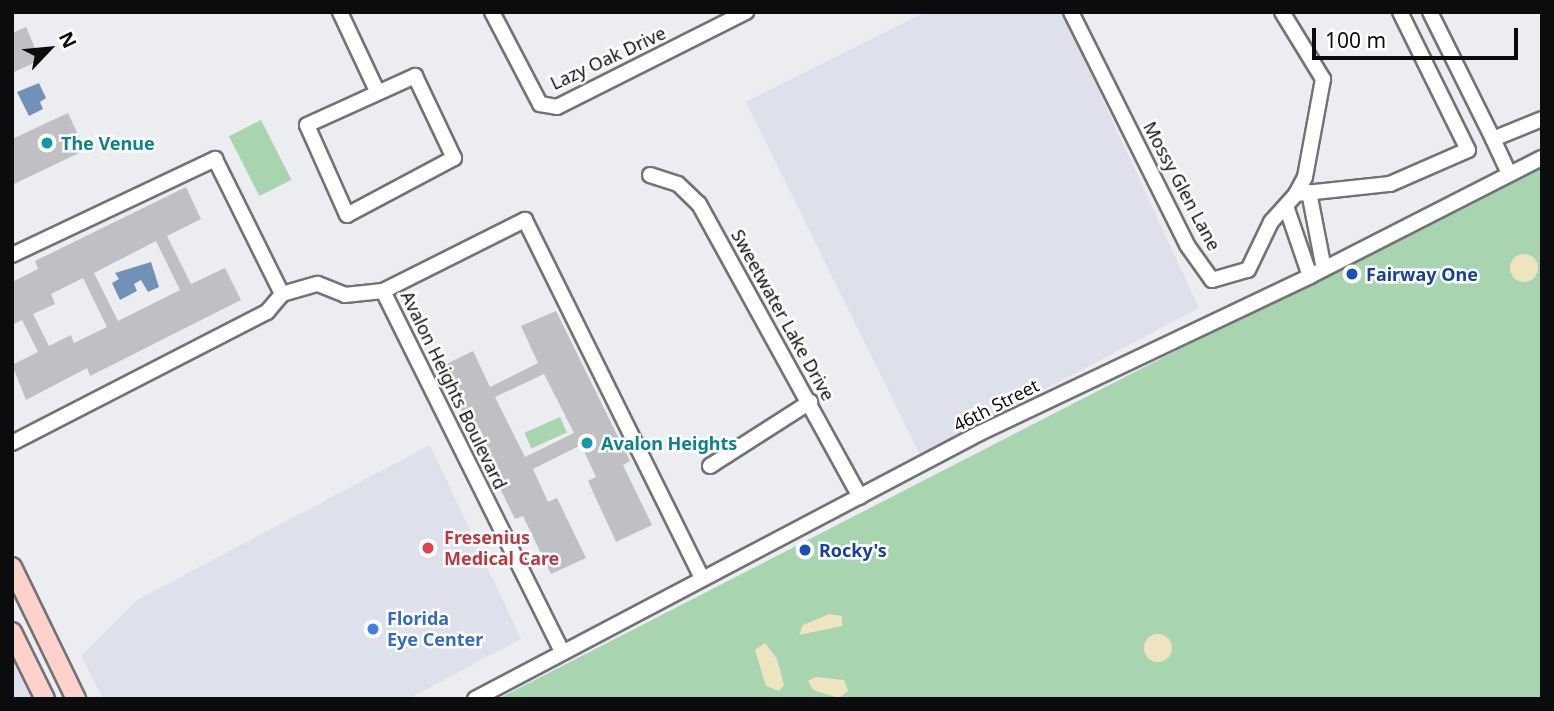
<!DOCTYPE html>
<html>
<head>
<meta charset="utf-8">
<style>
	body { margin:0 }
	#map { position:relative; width:1554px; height:711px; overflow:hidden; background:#ecedf1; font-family:"Noto Sans",sans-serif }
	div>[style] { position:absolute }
	.built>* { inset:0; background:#dee0ec }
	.green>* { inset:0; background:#a9d4b0; transform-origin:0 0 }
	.sand>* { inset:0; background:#eee4bf }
	.round { border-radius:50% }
	.water>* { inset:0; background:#7291b7 }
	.building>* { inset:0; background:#bfc0c4 }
	.roads { filter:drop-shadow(2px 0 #737377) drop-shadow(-2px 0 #737377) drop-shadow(0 2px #737377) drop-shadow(0 -2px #737377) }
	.minor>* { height:14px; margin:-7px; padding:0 7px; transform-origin:7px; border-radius:7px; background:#fff }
	.major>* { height:18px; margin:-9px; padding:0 9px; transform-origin:9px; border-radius:9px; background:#fed2ca }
	.dots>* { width:19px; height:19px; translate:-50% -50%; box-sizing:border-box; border:4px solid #fff; border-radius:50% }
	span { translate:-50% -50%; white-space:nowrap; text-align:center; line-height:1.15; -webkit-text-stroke:5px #fff; paint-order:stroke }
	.street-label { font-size:18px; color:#0b0c0d }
	.culture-label { font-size:18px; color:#0d838f; font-weight:700 }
	.left { translate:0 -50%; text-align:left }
	.transit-label { font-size:18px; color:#164399; font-weight:700 }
	.health-label { font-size:18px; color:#be3a42; font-weight:700 }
	.shop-label { font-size:18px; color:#366cbe; font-weight:700 }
	.frame { position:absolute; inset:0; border:14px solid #0b0c0d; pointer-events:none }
	.north { position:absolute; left:14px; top:14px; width:70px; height:70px; -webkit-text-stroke:5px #fff; paint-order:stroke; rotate:64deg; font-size:19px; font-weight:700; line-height:28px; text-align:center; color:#0b0c0d }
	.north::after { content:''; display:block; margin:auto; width:24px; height:32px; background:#0b0c0d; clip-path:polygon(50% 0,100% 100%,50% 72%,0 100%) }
	.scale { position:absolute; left:1312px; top:28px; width:206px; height:32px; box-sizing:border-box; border:4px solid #0b0c0d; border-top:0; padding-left:9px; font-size:21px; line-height:24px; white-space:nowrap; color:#0b0c0d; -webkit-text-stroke:5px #fff; paint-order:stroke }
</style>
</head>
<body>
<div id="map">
	<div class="built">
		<div style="clip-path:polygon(926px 12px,1062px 12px,1199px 308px,920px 455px,746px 102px)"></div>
		<div style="clip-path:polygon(430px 445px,521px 639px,408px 699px,103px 699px,81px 656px,137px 600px)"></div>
		<div style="clip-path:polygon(12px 646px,38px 699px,12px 699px)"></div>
	</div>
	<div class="green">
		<div style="left:261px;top:120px;width:67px;height:36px;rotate:63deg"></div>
		<div style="clip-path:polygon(1542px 163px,1542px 699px,498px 699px)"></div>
		<div style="left:560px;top:417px;width:17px;height:39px;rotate:66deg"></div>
	</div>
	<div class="sand">
		<div class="round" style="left:1510px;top:254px;width:28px;height:28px"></div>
		<div style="clip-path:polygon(829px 614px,842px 616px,842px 626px,799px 635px,803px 625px)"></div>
		<div class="round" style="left:1144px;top:634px;width:28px;height:28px"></div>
		<div style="clip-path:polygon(765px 643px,777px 659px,784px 685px,779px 691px,766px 686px,755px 650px)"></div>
		<div style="clip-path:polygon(815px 677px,844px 680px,848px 691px,839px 698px,813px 690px,808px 681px)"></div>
	</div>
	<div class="water">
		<div style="clip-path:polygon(39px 83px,46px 98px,40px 102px,43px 109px,29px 116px,17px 92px)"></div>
		<div style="clip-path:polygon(151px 262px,159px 287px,148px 292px,141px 280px,134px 284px,137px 291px,120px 300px,112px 283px,119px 279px,115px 273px)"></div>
	</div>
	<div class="building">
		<div style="clip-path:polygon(26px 27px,40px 60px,12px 73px,12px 33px)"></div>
		<div style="clip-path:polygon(68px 113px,85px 150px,12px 185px,12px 139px)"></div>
		<div style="clip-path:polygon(evenodd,186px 187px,201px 219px,167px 236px,191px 284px,225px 268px,241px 300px,90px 376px,87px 368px,26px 400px,12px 365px,38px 352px,22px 320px,12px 325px,12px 282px,38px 269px,35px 261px,186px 187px,156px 241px,180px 290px,118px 321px,94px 273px,156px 241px,186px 187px,83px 278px,107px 327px,74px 343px,71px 335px,49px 346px,33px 314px,55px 304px,51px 294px,83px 278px)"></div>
		<div style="clip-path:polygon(evenodd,556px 311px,630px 461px,623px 465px,652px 525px,616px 542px,588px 481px,596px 477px,581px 445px,533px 469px,548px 502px,557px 498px,586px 558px,551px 574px,523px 516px,515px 519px,440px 367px,473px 351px,490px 387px,538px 363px,521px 326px,556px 311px,544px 374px,574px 433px,525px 457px,495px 397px,544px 374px)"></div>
	</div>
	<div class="roads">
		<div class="minor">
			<div style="left:340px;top:12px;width:85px;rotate:64.9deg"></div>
			<div style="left:492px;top:12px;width:104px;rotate:62.4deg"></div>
			<div style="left:540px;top:104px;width:17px;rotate:10deg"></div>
			<div style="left:557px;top:107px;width:212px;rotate:-26.7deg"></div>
			<div style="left:1071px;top:12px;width:260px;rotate:63.5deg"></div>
			<div style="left:1187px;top:245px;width:43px;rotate:54.5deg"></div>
			<div style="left:1212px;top:280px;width:37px;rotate:-16deg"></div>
			<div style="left:1248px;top:270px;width:53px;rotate:-64.4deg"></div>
			<div style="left:1271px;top:222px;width:38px;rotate:-48deg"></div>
			<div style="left:1296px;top:194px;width:95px;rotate:-6.1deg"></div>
			<div style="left:1390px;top:184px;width:85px;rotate:-23.6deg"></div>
			<div style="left:1468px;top:150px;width:154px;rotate:-116.2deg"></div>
			<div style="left:1282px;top:12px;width:79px;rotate:58.5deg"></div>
			<div style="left:1323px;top:79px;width:100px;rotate:100.4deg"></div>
			<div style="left:1305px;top:177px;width:19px;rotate:118deg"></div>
			<div style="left:1430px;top:12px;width:142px;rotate:63.6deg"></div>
			<div style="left:1493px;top:139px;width:53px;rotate:-22.2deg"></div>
			<div style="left:415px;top:76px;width:91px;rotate:64.6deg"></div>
			<div style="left:454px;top:158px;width:121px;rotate:152deg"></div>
			<div style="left:347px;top:215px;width:98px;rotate:-114deg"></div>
			<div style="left:307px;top:125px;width:119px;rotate:-24.4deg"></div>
			<div style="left:1493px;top:139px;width:38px;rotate:65deg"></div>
			<div style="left:650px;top:175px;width:29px;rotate:18deg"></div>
			<div style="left:678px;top:184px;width:29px;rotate:44deg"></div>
			<div style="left:699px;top:204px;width:334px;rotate:61.2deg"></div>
			<div style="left:1309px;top:192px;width:78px;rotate:79deg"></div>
			<div style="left:1287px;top:209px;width:71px;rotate:71.1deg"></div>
			<div style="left:12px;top:255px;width:225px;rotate:-25.3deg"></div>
			<div style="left:215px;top:159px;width:151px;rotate:63.6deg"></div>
			<div style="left:383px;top:291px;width:159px;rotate:-26.6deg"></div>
			<div style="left:525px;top:220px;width:399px;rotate:63.7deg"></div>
			<div style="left:12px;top:443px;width:287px;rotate:-27.2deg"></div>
			<div style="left:267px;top:312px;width:23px;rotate:-50deg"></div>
			<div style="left:282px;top:294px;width:37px;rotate:-16deg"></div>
			<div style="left:318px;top:284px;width:29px;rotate:22deg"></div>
			<div style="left:345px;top:295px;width:38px;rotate:-6deg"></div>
			<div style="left:383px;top:291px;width:403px;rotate:63.6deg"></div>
			<div style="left:710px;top:466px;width:119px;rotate:-32.6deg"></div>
			<div style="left:475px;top:699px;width:571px;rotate:-27.78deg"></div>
			<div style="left:980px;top:433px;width:365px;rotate:-25.4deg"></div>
			<div style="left:1310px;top:276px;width:260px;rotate:-27deg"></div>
		</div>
		<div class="major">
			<div style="left:12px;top:567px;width:147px;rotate:64.1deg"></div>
			<div style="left:12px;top:632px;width:75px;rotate:63.8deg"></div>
		</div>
	</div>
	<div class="dots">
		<div style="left:47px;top:143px;background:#0f9aa8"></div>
		<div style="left:1352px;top:274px;background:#1a4fb4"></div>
		<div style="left:587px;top:443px;background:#0f9aa8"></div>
		<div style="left:428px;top:548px;background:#e0444e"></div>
		<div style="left:805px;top:550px;background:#1a4fb4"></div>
		<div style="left:373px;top:629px;background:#3f7fe0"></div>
	</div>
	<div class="street-label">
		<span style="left:608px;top:58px;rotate:-25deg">Lazy Oak Drive</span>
		<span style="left:1182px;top:186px;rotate:62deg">Mossy Glen Lane</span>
		<span style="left:783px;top:315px;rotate:61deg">Sweetwater Lake Drive</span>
		<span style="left:454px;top:390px;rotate:64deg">Avalon Heights Boulevard</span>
		<span style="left:996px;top:405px;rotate:-27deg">46th Street</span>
	</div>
	<div class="culture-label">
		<span class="left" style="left:61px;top:143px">The Venue</span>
		<span class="left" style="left:601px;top:443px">Avalon Heights</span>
	</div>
	<div class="transit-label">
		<span class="left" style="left:1366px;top:274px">Fairway One</span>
		<span class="left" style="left:819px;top:550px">Rocky's</span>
	</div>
	<div class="health-label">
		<span class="left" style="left:444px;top:548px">Fresenius<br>Medical Care</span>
	</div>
	<div class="shop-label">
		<span class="left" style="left:387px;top:629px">Florida<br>Eye Center</span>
	</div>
	<div class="frame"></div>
	<div class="north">N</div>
	<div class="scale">100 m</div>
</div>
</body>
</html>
